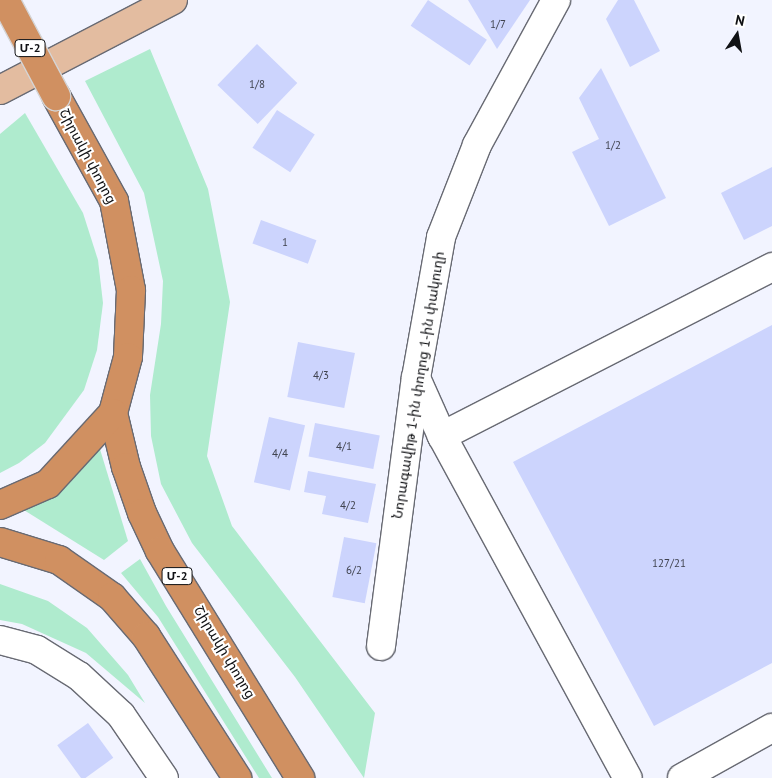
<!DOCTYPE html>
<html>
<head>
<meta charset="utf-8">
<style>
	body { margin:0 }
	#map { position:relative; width:772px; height:778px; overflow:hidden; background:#f2f4ff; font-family:"PT Sans","Noto Sans Armenian",sans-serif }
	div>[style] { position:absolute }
	.green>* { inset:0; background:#afebce }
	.building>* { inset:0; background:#ccd4fd; transform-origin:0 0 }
	.roads { filter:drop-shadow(1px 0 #686a73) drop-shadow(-1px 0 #686a73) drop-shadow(0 1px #686a73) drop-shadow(0 -1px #686a73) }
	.minor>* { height:28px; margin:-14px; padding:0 14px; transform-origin:14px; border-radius:14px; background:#fff }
	.major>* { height:28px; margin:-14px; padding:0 14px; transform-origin:14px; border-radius:14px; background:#e3bca0 }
	.highway>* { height:28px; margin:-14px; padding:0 14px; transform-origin:14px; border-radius:14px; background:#d09061 }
	.bridges { filter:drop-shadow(1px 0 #d4d4d5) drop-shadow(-1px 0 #d4d4d5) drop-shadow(0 1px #d4d4d5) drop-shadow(0 -1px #d4d4d5) }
	.highway-bridge>* { height:28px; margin:-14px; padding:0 14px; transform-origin:14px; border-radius:14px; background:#d09061 }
	span { translate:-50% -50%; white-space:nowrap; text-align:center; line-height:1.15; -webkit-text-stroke:4px #fff; paint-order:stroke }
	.number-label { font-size:11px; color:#3f424e }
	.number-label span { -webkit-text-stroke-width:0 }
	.shield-label span { padding:1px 4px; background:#fff; border:1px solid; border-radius:4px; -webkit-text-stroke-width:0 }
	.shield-label { font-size:12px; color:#101114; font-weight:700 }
	.street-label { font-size:14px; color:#101114 }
	.north { position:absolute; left:712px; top:10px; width:50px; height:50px; -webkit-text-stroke:4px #fff; paint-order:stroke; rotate:12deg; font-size:14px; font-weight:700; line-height:20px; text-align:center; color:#101114 }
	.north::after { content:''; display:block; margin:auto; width:18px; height:22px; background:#101114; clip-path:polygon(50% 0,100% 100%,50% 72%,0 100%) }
</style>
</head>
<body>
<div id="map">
	<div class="green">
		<div style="clip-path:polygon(150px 49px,208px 189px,230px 302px,207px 456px,232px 526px,375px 713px,364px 778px,295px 677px,192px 543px,161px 484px,151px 436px,150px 395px,161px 324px,163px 281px,144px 193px,85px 81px)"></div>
		<div style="clip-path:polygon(25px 113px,83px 213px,98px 260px,103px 303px,97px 350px,84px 390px,45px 443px,19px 463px,0 473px,0 134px)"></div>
		<div style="clip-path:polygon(99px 446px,128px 541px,104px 560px,19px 507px)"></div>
		<div style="clip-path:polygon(140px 559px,166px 606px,272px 778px,259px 778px,158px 617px,121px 573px)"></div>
		<div style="clip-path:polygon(0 584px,48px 601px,87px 628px,128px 675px,145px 703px,86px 653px,22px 624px,0 620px)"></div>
	</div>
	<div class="building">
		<div style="left:428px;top:0;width:71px;height:31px;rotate:34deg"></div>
		<div style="clip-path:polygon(468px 0,530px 0,497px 49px)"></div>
		<div style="clip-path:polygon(618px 0,634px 0,660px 51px,630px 67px,606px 19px)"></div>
		<div style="left:257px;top:44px;width:56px;height:57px;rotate:44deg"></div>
		<div style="clip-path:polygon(601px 68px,666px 198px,609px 226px,572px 152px,599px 139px,579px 98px)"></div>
		<div style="left:277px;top:110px;width:45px;height:45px;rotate:33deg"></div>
		<div style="clip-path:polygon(772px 167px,772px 226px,744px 240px,721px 193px)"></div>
		<div style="left:261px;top:220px;width:59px;height:25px;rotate:20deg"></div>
		<div style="clip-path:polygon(772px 325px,772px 663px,654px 726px,513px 462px)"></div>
		<div style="left:298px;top:342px;width:58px;height:56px;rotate:11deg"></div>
		<div style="left:269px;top:417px;width:37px;height:67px;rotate:13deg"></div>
		<div style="left:315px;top:423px;width:66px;height:34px;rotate:11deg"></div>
		<div style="clip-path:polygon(308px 471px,376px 484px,368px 523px,322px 514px,326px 496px,304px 492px)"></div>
		<div style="left:344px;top:537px;width:33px;height:61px;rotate:11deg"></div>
		<div style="left:88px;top:723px;width:43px;height:38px;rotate:54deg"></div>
	</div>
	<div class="roads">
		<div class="minor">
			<div style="left:416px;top:378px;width:64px;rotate:65.9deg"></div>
			<div style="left:442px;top:436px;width:389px;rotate:61.5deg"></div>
			<div style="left:442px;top:436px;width:371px;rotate:-27.1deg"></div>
			<div style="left:0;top:640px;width:38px;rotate:15deg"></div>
			<div style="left:37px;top:650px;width:49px;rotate:31.8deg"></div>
			<div style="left:79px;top:676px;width:57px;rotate:42.9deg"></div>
			<div style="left:121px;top:715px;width:76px;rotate:55.7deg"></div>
			<div style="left:381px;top:646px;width:270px;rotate:-82.6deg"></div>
			<div style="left:416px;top:378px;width:143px;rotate:-79.9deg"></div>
			<div style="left:441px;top:237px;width:99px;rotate:-68.6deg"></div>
			<div style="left:477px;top:145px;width:165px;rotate:-61.4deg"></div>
			<div style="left:682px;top:778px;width:103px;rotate:-29.1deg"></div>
		</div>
		<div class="major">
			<div style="left:0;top:90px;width:195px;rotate:-27.5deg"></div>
		</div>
		<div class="highway">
			<div style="left:56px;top:96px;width:120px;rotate:61.1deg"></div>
			<div style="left:114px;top:201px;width:91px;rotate:79.2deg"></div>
			<div style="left:131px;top:290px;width:67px;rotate:92.6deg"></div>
			<div style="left:128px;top:357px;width:58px;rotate:105deg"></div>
			<div style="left:113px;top:413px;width:56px;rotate:76.5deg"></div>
			<div style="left:126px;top:467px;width:49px;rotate:70.8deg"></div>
			<div style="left:142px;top:513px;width:42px;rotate:64.7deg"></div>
			<div style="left:160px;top:551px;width:267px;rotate:58.3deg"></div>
			<div style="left:0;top:505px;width:52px;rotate:-23.6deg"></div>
			<div style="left:48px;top:484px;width:96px;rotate:-47.5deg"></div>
			<div style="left:0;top:542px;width:62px;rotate:17deg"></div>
			<div style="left:59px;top:560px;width:65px;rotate:34.9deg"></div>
			<div style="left:112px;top:597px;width:52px;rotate:48.9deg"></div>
			<div style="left:146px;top:636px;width:169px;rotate:57.3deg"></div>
		</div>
	</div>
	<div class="bridges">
		<div class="highway-bridge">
			<div style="left:5px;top:0;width:109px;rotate:62deg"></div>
		</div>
	</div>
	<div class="number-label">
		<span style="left:498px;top:24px">1/7</span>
		<span style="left:257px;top:84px">1/8</span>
		<span style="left:613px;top:145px">1/2</span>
		<span style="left:285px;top:242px">1</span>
		<span style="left:321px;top:375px">4/3</span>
		<span style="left:344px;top:446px">4/1</span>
		<span style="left:280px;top:453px">4/4</span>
		<span style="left:348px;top:505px">4/2</span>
		<span style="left:669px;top:563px">127/21</span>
		<span style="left:354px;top:570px">6/2</span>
	</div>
	<div class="shield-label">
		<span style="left:30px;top:48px">Մ-2</span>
		<span style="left:177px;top:576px">Մ-2</span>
	</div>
	<div class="street-label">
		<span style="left:88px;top:156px;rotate:62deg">Շիրակի փողոց</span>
		<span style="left:418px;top:385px;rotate:-81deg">Նորագավիթ 1-ին փողոց 1-ին փակուղի</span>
		<span style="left:225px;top:652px;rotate:59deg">Շիրակի փողոց</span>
	</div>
	<div class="north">N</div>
</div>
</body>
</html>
